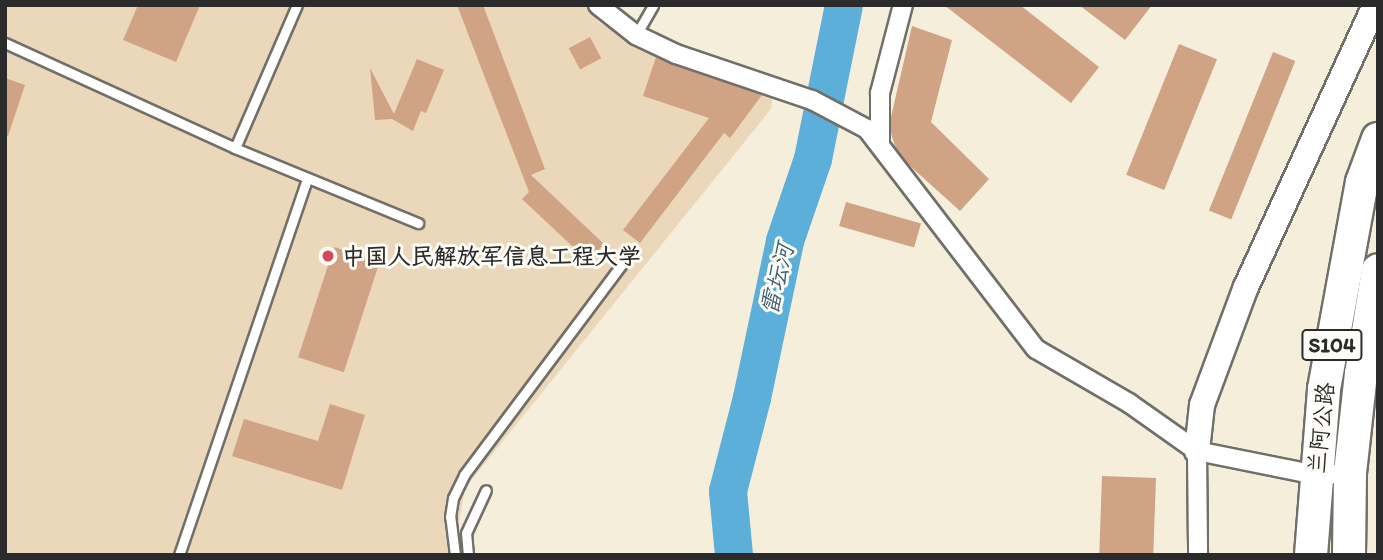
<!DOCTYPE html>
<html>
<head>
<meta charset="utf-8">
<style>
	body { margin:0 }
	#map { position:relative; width:1383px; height:560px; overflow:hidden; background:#f4eedb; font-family:Itim,"LXGW WenKai TC",sans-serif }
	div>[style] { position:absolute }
	.built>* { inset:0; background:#ebd8ba }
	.river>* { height:38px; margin:-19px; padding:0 19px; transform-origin:19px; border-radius:19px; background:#5cafd8 }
	.building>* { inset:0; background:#cfa383; transform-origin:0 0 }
	.roads { filter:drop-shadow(2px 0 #716f69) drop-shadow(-2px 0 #716f69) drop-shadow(0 2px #716f69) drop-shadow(0 -2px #716f69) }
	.lane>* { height:9px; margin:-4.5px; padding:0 4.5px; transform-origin:4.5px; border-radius:4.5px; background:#fff }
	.street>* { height:18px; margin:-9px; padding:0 9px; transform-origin:9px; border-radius:9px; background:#fff }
	.secondary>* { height:24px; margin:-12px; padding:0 12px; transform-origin:12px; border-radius:12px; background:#fff }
	.highway>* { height:32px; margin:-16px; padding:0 16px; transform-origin:16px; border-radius:16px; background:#fff }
	.dots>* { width:19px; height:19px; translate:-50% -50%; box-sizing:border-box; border:4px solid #fdfcf7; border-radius:50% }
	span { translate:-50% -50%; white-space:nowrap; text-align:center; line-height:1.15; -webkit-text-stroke:6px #fdfcf7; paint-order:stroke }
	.shield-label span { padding:2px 5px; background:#fdfcf7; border:2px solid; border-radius:5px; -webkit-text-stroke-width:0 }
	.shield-label { font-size:21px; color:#2b2b2b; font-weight:700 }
	.poi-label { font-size:23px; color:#2b2b2b; font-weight:700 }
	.left { translate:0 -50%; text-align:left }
	.street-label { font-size:23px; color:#2b2b2b }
	.water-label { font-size:24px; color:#3f6070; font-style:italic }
	.frame { position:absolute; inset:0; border:7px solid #2b2b2b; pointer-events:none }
</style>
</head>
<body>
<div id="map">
	<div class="built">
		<div style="clip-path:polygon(5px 5px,584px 5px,600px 23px,654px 53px,769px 95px,772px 99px,771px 109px,465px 488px,458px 529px,464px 555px,5px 555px)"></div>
	</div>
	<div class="river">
		<div style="left:734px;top:555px;width:64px;rotate:-95.4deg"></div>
		<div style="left:728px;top:491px;width:96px;rotate:-75.5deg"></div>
		<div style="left:752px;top:398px;width:160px;rotate:-78.1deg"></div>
		<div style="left:785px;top:241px;width:87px;rotate:-71.1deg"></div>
		<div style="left:813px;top:159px;width:157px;rotate:-78.6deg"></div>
	</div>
	<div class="building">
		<div style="clip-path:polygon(138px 5px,200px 5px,176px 62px,123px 40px)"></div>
		<div style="clip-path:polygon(457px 5px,483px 5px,545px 169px,531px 175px,604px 244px,588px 261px,522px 199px,529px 192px)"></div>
		<div style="clip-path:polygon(944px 5px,1020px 5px,1099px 67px,1071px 103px)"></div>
		<div style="clip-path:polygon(1079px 5px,1152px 5px,1125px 40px)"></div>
		<div style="clip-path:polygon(912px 26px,952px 40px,931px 122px,989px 179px,960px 211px,909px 165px,896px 149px,891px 133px,891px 117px)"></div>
		<div style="left:590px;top:37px;width:24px;height:24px;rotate:62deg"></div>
		<div style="left:1179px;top:44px;width:41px;height:141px;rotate:22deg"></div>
		<div style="left:1273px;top:52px;width:24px;height:171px;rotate:22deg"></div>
		<div style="clip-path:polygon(656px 57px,762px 95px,730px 138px,724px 133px,640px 243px,623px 230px,709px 118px,643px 96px)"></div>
		<div style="clip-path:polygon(417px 59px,444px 70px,426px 113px,421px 111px,413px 131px,392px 119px,375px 120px,370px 68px,394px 114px)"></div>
		<div style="clip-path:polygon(5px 78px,25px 85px,8px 136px,5px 135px)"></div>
		<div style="left:846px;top:202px;width:78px;height:25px;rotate:16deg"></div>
		<div style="left:334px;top:247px;width:48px;height:116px;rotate:18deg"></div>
		<div style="clip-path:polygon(330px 404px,365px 415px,342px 490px,232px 456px,244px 419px,318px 441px)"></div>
		<div style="left:1102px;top:476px;width:54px;height:79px;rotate:2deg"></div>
	</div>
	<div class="roads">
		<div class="lane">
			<div style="left:636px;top:35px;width:34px;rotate:-60deg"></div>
			<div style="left:5px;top:43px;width:253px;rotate:24.5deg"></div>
			<div style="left:235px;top:148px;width:198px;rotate:22.3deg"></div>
			<div style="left:235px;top:148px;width:156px;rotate:-66.6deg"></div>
			<div style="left:179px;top:555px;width:398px;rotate:-71.2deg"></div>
			<div style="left:455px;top:555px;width:38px;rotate:-97deg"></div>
			<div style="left:450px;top:517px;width:19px;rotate:-81deg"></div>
			<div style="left:453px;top:498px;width:25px;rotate:-64deg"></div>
			<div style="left:464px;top:475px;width:277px;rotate:-53.2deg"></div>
			<div style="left:468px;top:555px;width:22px;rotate:-95deg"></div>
			<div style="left:466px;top:533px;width:47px;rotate:-65.1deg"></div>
		</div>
		<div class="street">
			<div style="left:598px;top:5px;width:48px;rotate:38.3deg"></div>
			<div style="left:636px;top:35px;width:44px;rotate:25.4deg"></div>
			<div style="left:676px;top:54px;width:144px;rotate:18.7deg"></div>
			<div style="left:812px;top:100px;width:62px;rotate:27.8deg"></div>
			<div style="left:867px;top:129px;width:277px;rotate:52.5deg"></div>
			<div style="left:1036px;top:349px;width:108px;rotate:30.1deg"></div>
			<div style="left:1129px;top:403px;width:83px;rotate:35.2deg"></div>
			<div style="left:1197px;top:451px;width:121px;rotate:11.4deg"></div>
			<div style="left:1316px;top:475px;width:34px;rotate:-3deg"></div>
			<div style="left:880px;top:144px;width:51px;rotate:-90deg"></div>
			<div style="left:880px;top:93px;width:91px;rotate:-75.4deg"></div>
			<div style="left:1197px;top:451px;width:104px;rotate:89.4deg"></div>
		</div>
		<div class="secondary">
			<div style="left:1197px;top:451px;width:46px;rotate:-83.8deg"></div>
			<div style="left:1202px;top:405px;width:126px;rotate:-69.6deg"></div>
			<div style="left:1246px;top:287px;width:310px;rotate:-65.4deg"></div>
		</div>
		<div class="highway">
			<div style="left:1311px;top:555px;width:167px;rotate:-85.5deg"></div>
			<div style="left:1324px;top:389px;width:210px;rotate:-79.6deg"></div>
			<div style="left:1362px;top:182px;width:46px;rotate:-69.6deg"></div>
			<div style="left:1349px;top:555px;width:82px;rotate:-89.3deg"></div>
			<div style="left:1350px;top:473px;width:100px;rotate:-83.7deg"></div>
			<div style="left:1361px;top:374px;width:105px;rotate:-80.7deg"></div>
		</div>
	</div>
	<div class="dots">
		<div style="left:328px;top:256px;background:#d1495b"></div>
	</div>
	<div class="shield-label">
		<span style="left:1332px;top:345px">S104</span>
	</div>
	<div class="poi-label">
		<span class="left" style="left:342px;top:256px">中国人民解放军信息工程大学</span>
	</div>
	<div class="street-label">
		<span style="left:1321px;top:428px;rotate:-84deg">兰阿公路</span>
	</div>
	<div class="water-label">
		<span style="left:777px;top:279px;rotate:-76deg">雷坛河</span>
	</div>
	<div class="frame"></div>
</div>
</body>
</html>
